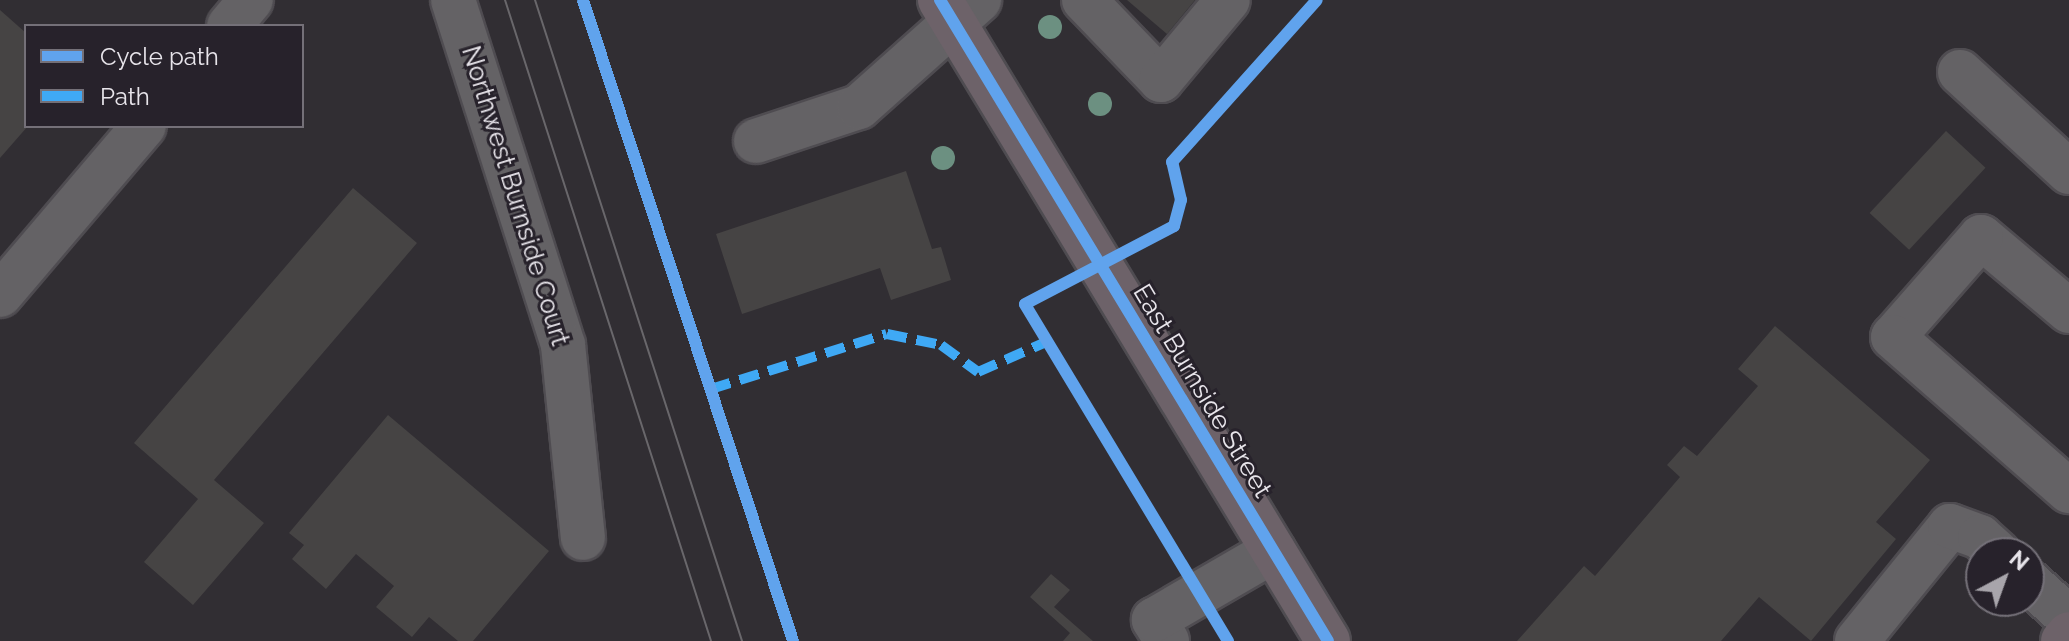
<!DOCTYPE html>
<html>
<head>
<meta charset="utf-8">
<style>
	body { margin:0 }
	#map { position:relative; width:2069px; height:641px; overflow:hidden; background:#312e33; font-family:Raleway,sans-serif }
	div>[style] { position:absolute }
	.building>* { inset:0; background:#464444; transform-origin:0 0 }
	.roads { filter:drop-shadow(2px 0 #4f4c51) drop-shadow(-2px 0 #4f4c51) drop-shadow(0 2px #4f4c51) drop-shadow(0 -2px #4f4c51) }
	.minor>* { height:44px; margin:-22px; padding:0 22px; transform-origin:22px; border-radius:22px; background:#646265 }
	.major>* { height:44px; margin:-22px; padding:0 22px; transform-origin:22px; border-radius:22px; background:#6d6269 }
	.tram>* { height:2px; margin:-1px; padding:0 1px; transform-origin:1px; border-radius:1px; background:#69676b }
	.quiet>* { height:10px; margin-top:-5px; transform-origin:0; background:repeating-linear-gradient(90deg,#3fa9f5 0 20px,transparent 0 30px) }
	.cycleway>* { height:12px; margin:-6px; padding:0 6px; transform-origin:6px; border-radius:6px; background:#60a3ed }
	.trees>* { width:24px; height:24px; margin:-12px; border-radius:50%; background:#6c9081 }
	span { translate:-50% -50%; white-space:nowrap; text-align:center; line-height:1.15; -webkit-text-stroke:6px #27222b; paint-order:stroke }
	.street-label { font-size:26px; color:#e8e5eb }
	.legend { position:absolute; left:24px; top:24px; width:280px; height:104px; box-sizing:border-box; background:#27222b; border:2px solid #747078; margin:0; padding:10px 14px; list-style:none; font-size:24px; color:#e8e5eb }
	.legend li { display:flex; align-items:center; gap:16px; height:40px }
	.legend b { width:40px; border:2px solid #747078 }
	.north { position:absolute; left:1965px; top:537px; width:80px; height:80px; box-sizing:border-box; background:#27222b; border:2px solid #747078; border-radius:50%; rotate:41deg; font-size:22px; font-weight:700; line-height:32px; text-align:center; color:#e8e5eb }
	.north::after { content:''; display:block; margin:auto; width:28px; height:36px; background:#a8a5ab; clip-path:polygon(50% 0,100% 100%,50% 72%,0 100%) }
</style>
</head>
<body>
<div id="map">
	<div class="building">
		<div style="clip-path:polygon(1127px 0,1195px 0,1167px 34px)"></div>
		<div style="clip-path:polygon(0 10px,26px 33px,28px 126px,0 158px)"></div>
		<div style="left:1946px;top:131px;width:54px;height:112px;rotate:43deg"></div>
		<div style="clip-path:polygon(906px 171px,932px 249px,941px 247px,951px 280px,891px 300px,880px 268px,742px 314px,716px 234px)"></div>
		<div style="clip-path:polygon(353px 188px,417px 243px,214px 480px,264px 523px,193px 605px,144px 562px,198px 499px,134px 443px)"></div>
		<div style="clip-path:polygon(1775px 326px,1930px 460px,1876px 522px,1896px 539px,1811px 641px,1759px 597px,1721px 641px,1517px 641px,1584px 566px,1595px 576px,1680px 477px,1667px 465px,1684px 446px,1697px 456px,1758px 386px,1738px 369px)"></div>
		<div style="clip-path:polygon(388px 415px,549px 551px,473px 641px,458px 641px,429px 617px,412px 637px,376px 607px,394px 586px,356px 554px,326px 589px,292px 559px,304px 545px,289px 533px)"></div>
		<div style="clip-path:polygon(1051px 574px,1070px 590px,1054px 607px,1093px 641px,1063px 641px,1070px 633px,1030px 597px)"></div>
	</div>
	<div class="roads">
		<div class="minor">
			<div style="left:453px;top:0;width:362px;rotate:72.3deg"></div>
			<div style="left:563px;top:345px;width:194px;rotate:84.1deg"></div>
			<div style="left:1084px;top:0;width:111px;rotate:46.1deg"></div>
			<div style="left:1161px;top:80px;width:104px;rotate:-50.1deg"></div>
			<div style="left:229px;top:26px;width:34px;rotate:-50deg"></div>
			<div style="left:1960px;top:72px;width:148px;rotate:42.5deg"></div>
			<div style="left:756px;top:141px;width:108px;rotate:-18.3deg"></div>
			<div style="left:859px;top:107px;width:161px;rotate:-41.7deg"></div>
			<div style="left:0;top:295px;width:222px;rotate:-49.6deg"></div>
			<div style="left:2069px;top:311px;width:115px;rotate:-139.9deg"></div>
			<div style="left:1981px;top:237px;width:133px;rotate:131.3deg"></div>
			<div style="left:1893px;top:337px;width:234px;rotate:41.2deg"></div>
			<div style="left:2029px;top:582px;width:54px;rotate:42deg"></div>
			<div style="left:1167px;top:641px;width:25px;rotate:-122deg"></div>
			<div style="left:1154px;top:620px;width:138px;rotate:-30.1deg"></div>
			<div style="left:1857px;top:641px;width:148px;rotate:-51deg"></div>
			<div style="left:1950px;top:526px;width:32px;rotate:20deg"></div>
			<div style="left:1980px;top:537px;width:24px;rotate:42deg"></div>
		</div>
		<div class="major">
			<div style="left:940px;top:0;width:749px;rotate:58.81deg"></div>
			<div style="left:2063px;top:641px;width:9px;rotate:-49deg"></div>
		</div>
	</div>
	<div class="tram">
		<div style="left:505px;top:0;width:673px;rotate:72.18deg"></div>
		<div style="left:535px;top:0;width:674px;rotate:72.1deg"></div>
	</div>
	<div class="quiet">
		<div style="left:711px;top:389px;width:184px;rotate:-17.4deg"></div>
		<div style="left:887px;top:334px;width:55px;rotate:11.5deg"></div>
		<div style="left:941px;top:345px;width:46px;rotate:36.1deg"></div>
		<div style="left:978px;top:372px;width:74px;rotate:-23.8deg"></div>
	</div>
	<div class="cycleway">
		<div style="left:583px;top:0;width:675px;rotate:71.86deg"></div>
		<div style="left:940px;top:0;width:749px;rotate:58.81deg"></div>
		<div style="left:1228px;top:641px;width:393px;rotate:-121.1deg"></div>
		<div style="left:1025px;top:304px;width:168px;rotate:-27.6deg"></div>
		<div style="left:1174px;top:226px;width:27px;rotate:-75deg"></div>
		<div style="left:1181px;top:200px;width:39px;rotate:-103deg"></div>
		<div style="left:1172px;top:162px;width:217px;rotate:-48.2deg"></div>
	</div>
	<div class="trees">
		<div style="left:1050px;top:27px"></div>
		<div style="left:1100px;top:104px"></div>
		<div style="left:943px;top:158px"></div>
	</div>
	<div class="street-label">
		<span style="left:515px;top:196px;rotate:73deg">Northwest Burnside Court</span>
		<span style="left:1202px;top:391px;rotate:59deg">East Burnside Street</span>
	</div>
	<ul class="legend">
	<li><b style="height:10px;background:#60a3ed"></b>Cycle path</li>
	<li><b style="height:10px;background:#3fa9f5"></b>Path</li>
	</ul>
	<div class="north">N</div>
</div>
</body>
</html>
